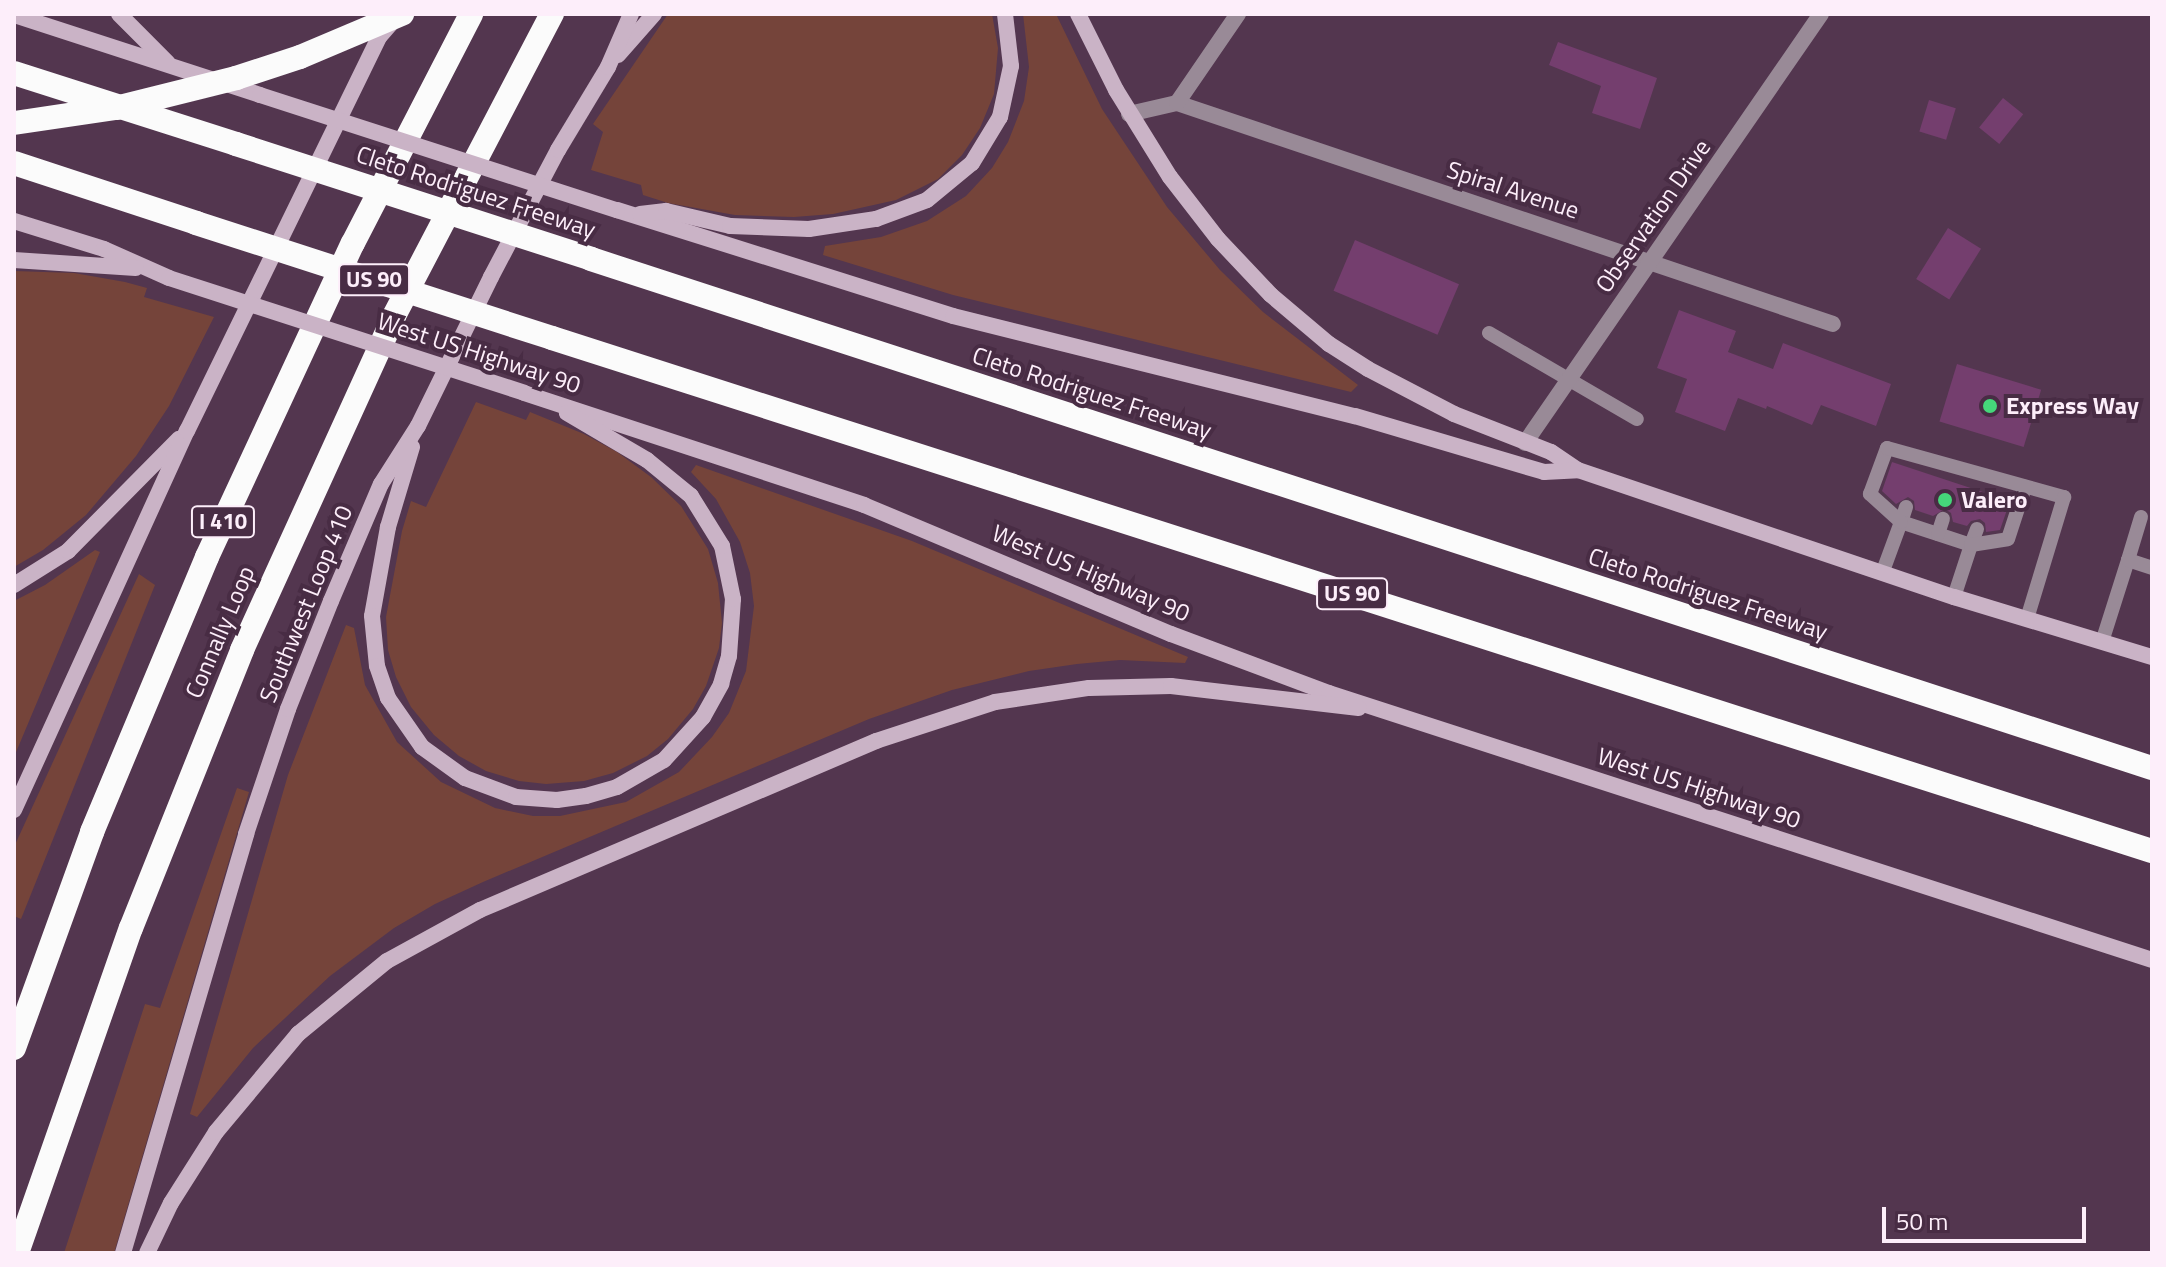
<!DOCTYPE html>
<html>
<head>
<meta charset="utf-8">
<style>
	body { margin:0 }
	#map { position:relative; width:2166px; height:1267px; overflow:hidden; background:#53364f; font-family:"Titillium Web",sans-serif }
	div>[style] { position:absolute }
	.green>* { inset:0; background:#75443a }
	.building>* { inset:0; background:#743e6e; transform-origin:0 0 }
	.lane>* { height:14px; margin:-7px; padding:0 7px; transform-origin:7px; border-radius:7px; background:#998a97 }
	.street>* { height:16px; margin:-8px; padding:0 8px; transform-origin:8px; border-radius:8px; background:#998a97 }
	.secondary>* { height:16px; margin:-8px; padding:0 8px; transform-origin:8px; border-radius:8px; background:#cab3c6 }
	.highway>* { height:24px; margin:-12px; padding:0 12px; transform-origin:12px; border-radius:12px; background:#fbfbfb }
	.secondary-bridge>* { height:16px; margin:-8px; padding:0 8px; transform-origin:8px; border-radius:8px; background:#cab3c6 }
	.highway-bridge>* { height:24px; margin:-12px; padding:0 12px; transform-origin:12px; border-radius:12px; background:#fbfbfb }
	.dots>* { width:22px; height:22px; translate:-50% -50%; box-sizing:border-box; border:4px solid #482c44; border-radius:50% }
	span { translate:-50% -50%; white-space:nowrap; text-align:center; line-height:1.15; -webkit-text-stroke:8px #482c44; paint-order:stroke }
	.shield-label span { padding:2px 6px; background:#482c44; border:2px solid; border-radius:6px; -webkit-text-stroke-width:0 }
	.shield-label { font-size:22px; color:#fdeefa; font-weight:700 }
	.street-label { font-size:24px; color:#fdeefa }
	.poi-label { font-size:24px; color:#fdeefa; font-weight:700 }
	.left { translate:0 -50%; text-align:left }
	.frame { position:absolute; inset:0; border:16px solid #fdeefa; pointer-events:none }
	.scale { position:absolute; left:1882px; top:1207px; width:204px; height:36px; box-sizing:border-box; border:4px solid #fdeefa; border-top:0; padding-left:10px; font-size:24px; line-height:28px; white-space:nowrap; color:#fdeefa; -webkit-text-stroke:6px #482c44; paint-order:stroke }
</style>
</head>
<body>
<div id="map">
	<div class="green">
		<div style="clip-path:polygon(668px 14px,992px 14px,998px 48px,994px 94px,980px 128px,962px 155px,938px 179px,896px 200px,833px 214px,794px 217px,735px 215px,668px 203px,643px 195px,641px 185px,591px 170px,603px 132px,593px 124px)"></div>
		<div style="clip-path:polygon(1023px 14px,1056px 14px,1102px 109px,1167px 207px,1220px 270px,1263px 312px,1358px 385px,1351px 392px,953px 295px,823px 255px,825px 246px,881px 237px,927px 221px,966px 196px,992px 168px,1008px 142px,1024px 101px,1029px 67px)"></div>
		<div style="clip-path:polygon(14px 271px,74px 273px,125px 282px,147px 288px,144px 297px,214px 317px,169px 406px,136px 456px,86px 515px,43px 550px,14px 567px)"></div>
		<div style="clip-path:polygon(476px 402px,526px 420px,530px 412px,584px 434px,617px 452px,651px 477px,681px 506px,708px 549px,718px 583px,722px 623px,719px 648px,706px 686px,693px 709px,668px 739px,647px 756px,613px 773px,584px 781px,546px 784px,519px 781px,486px 771px,459px 756px,434px 735px,411px 707px,396px 677px,388px 650px,386px 617px,402px 531px,411px 501px,426px 507px)"></div>
		<div style="clip-path:polygon(696px 465px,912px 541px,1188px 657px,1185px 663px,1120px 660px,1077px 664px,1029px 671px,952px 690px,869px 719px,483px 882px,435px 904px,394px 928px,330px 976px,253px 1048px,197px 1117px,190px 1114px,288px 775px,346px 625px,354px 628px,365px 685px,397px 742px,441px 782px,495px 808px,533px 816px,560px 816px,626px 802px,679px 772px,712px 737px,729px 713px,746px 671px,754px 606px,750px 573px,740px 542px,716px 499px,691px 472px)"></div>
		<div style="clip-path:polygon(95px 550px,100px 552px,14px 757px,14px 601px,45px 585px)"></div>
		<div style="clip-path:polygon(139px 574px,155px 585px,21px 919px,14px 916px,14px 847px)"></div>
		<div style="clip-path:polygon(237px 788px,249px 792px,114px 1253px,64px 1253px,145px 1004px,160px 1008px)"></div>
	</div>
	<div class="building">
		<div style="clip-path:polygon(1558px 42px,1657px 78px,1640px 129px,1592px 113px,1601px 86px,1549px 65px)"></div>
		<div style="left:2003px;top:98px;width:26px;height:38px;rotate:39deg"></div>
		<div style="left:1929px;top:100px;width:28px;height:33px;rotate:17deg"></div>
		<div style="left:1948px;top:228px;width:39px;height:60px;rotate:32deg"></div>
		<div style="left:1355px;top:240px;width:113px;height:55px;rotate:23deg"></div>
		<div style="clip-path:polygon(1679px 310px,1736px 331px,1728px 352px,1773px 369px,1783px 343px,1891px 384px,1876px 426px,1821px 405px,1812px 425px,1767px 406px,1766px 409px,1738px 398px,1725px 431px,1675px 412px,1687px 379px,1657px 368px)"></div>
		<div style="left:1957px;top:364px;width:88px;height:60px;rotate:17deg"></div>
		<div style="clip-path:polygon(1892px 462px,2010px 501px,2000px 530px,1986px 532px,1985px 523px,1980px 519px,1971px 521px,1967px 526px,1953px 522px,1951px 513px,1945px 509px,1933px 516px,1915px 510px,1914px 501px,1908px 497px,1896px 504px,1882px 491px)"></div>
	</div>
	<div class="lane">
		<div style="left:1489px;top:333px;width:171px;rotate:30.2deg"></div>
		<div style="left:1906px;top:507px;width:16px;rotate:108deg"></div>
		<div style="left:1901px;top:522px;width:74px;rotate:18.2deg"></div>
		<div style="left:1971px;top:545px;width:55px;rotate:108.1deg"></div>
		<div style="left:1977px;top:529px;width:17px;rotate:111deg"></div>
		<div style="left:1971px;top:545px;width:37px;rotate:-9deg"></div>
		<div style="left:2008px;top:539px;width:55px;rotate:-71.9deg"></div>
		<div style="left:1938px;top:534px;width:16px;rotate:-72deg"></div>
		<div style="left:2128px;top:560px;width:45px;rotate:-73.2deg"></div>
		<div style="left:1883px;top:571px;width:52px;rotate:-69.8deg"></div>
		<div style="left:1901px;top:522px;width:42px;rotate:-137.9deg"></div>
		<div style="left:1870px;top:494px;width:49px;rotate:-69.7deg"></div>
		<div style="left:1887px;top:448px;width:184px;rotate:15.5deg"></div>
		<div style="left:2064px;top:497px;width:127px;rotate:106.9deg"></div>
		<div style="left:2102px;top:642px;width:86px;rotate:-72.4deg"></div>
		<div style="left:2128px;top:560px;width:25px;rotate:18deg"></div>
	</div>
	<div class="street">
		<div style="left:1177px;top:103px;width:692px;rotate:18.62deg"></div>
		<div style="left:1129px;top:114px;width:49px;rotate:-12.9deg"></div>
		<div style="left:1177px;top:103px;width:108px;rotate:-55.6deg"></div>
		<div style="left:1525px;top:443px;width:521px;rotate:-55.4deg"></div>
	</div>
	<div class="secondary">
		<div style="left:119px;top:14px;width:69px;rotate:45deg"></div>
		<div style="left:1078px;top:14px;width:85px;rotate:63.4deg"></div>
		<div style="left:1116px;top:90px;width:102px;rotate:58.2deg"></div>
		<div style="left:1170px;top:177px;width:78px;rotate:52.3deg"></div>
		<div style="left:1218px;top:239px;width:77px;rotate:46.6deg"></div>
		<div style="left:1271px;top:295px;width:76px;rotate:40.2deg"></div>
		<div style="left:1329px;top:344px;width:46px;rotate:32.7deg"></div>
		<div style="left:1368px;top:369px;width:97px;rotate:27.6deg"></div>
		<div style="left:1454px;top:414px;width:104px;rotate:21.4deg"></div>
		<div style="left:1551px;top:452px;width:32px;rotate:34deg"></div>
		<div style="left:14px;top:15px;width:259px;rotate:18deg"></div>
		<div style="left:618px;top:55px;width:55px;rotate:-48.7deg"></div>
		<div style="left:617px;top:210px;width:352px;rotate:17.5deg"></div>
		<div style="left:953px;top:316px;width:414px;rotate:14deg"></div>
		<div style="left:1355px;top:416px;width:197px;rotate:16.5deg"></div>
		<div style="left:1544px;top:472px;width:34px;rotate:-3deg"></div>
		<div style="left:1578px;top:470px;width:397px;rotate:18.7deg"></div>
		<div style="left:1954px;top:597px;width:207px;rotate:16.9deg"></div>
		<div style="left:640px;top:214px;width:26px;rotate:-7deg"></div>
		<div style="left:666px;top:211px;width:66px;rotate:13.2deg"></div>
		<div style="left:730px;top:226px;width:79px;rotate:2.2deg"></div>
		<div style="left:809px;top:229px;width:68px;rotate:-8.5deg"></div>
		<div style="left:876px;top:219px;width:54px;rotate:-20.4deg"></div>
		<div style="left:927px;top:200px;width:58px;rotate:-39.4deg"></div>
		<div style="left:972px;top:163px;width:54px;rotate:-58.7deg"></div>
		<div style="left:1000px;top:117px;width:52px;rotate:-77.8deg"></div>
		<div style="left:1011px;top:66px;width:52px;rotate:-96.6deg"></div>
		<div style="left:14px;top:221px;width:94px;rotate:17.3deg"></div>
		<div style="left:104px;top:249px;width:71px;rotate:24deg"></div>
		<div style="left:14px;top:260px;width:122px;rotate:3.8deg"></div>
		<div style="left:524px;top:393px;width:358px;rotate:18.2deg"></div>
		<div style="left:864px;top:505px;width:333px;rotate:22.8deg"></div>
		<div style="left:1171px;top:634px;width:169px;rotate:20.5deg"></div>
		<div style="left:1329px;top:693px;width:865px;rotate:17.97deg"></div>
		<div style="left:412px;top:447px;width:84px;rotate:106.7deg"></div>
		<div style="left:388px;top:527px;width:90px;rotate:100.2deg"></div>
		<div style="left:372px;top:616px;width:50px;rotate:84.3deg"></div>
		<div style="left:377px;top:666px;width:34px;rotate:71deg"></div>
		<div style="left:388px;top:698px;width:60px;rotate:55.2deg"></div>
		<div style="left:422px;top:747px;width:53px;rotate:35.8deg"></div>
		<div style="left:465px;top:778px;width:54px;rotate:20.4deg"></div>
		<div style="left:516px;top:797px;width:41px;rotate:4.2deg"></div>
		<div style="left:557px;top:800px;width:29px;rotate:-8deg"></div>
		<div style="left:586px;top:796px;width:32px;rotate:-16deg"></div>
		<div style="left:617px;top:787px;width:54px;rotate:-29.9deg"></div>
		<div style="left:664px;top:760px;width:58px;rotate:-47.8deg"></div>
		<div style="left:703px;top:717px;width:38px;rotate:-61deg"></div>
		<div style="left:721px;top:684px;width:29px;rotate:-74deg"></div>
		<div style="left:729px;top:656px;width:57px;rotate:-86deg"></div>
		<div style="left:733px;top:599px;width:54px;rotate:-101.7deg"></div>
		<div style="left:722px;top:546px;width:59px;rotate:-121.8deg"></div>
		<div style="left:691px;top:496px;width:57px;rotate:-140.7deg"></div>
		<div style="left:647px;top:460px;width:93px;rotate:-149.6deg"></div>
		<div style="left:14px;top:585px;width:64px;rotate:-32.2deg"></div>
		<div style="left:68px;top:551px;width:158px;rotate:-45.3deg"></div>
		<div style="left:14px;top:810px;width:417px;rotate:-65.5deg"></div>
		<div style="left:187px;top:431px;width:440px;rotate:-64deg"></div>
		<div style="left:380px;top:36px;width:23px;rotate:-49deg"></div>
		<div style="left:123px;top:1253px;width:437px;rotate:-73.6deg"></div>
		<div style="left:246px;top:834px;width:132px;rotate:-71.4deg"></div>
		<div style="left:288px;top:709px;width:116px;rotate:-68.3deg"></div>
		<div style="left:331px;top:601px;width:127px;rotate:-66.9deg"></div>
		<div style="left:381px;top:484px;width:69px;rotate:-57.5deg"></div>
		<div style="left:418px;top:426px;width:166px;rotate:-63.9deg"></div>
		<div style="left:491px;top:277px;width:144px;rotate:-62.2deg"></div>
		<div style="left:558px;top:150px;width:97px;rotate:-58.9deg"></div>
		<div style="left:608px;top:67px;width:58px;rotate:-66.5deg"></div>
		<div style="left:147px;top:1253px;width:55px;rotate:-64.4deg"></div>
		<div style="left:171px;top:1203px;width:84px;rotate:-57.6deg"></div>
		<div style="left:216px;top:1132px;width:128px;rotate:-50.1deg"></div>
		<div style="left:298px;top:1034px;width:115px;rotate:-39.4deg"></div>
		<div style="left:387px;top:961px;width:106px;rotate:-28.7deg"></div>
		<div style="left:480px;top:910px;width:431px;rotate:-23.1deg"></div>
		<div style="left:876px;top:741px;width:125px;rotate:-18.1deg"></div>
		<div style="left:995px;top:702px;width:95px;rotate:-8.5deg"></div>
		<div style="left:1089px;top:688px;width:82px;rotate:-1.4deg"></div>
		<div style="left:1171px;top:686px;width:189px;rotate:6.7deg"></div>
	</div>
	<div class="highway">
		<div style="left:14px;top:73px;width:233px;rotate:17.7deg"></div>
		<div style="left:14px;top:163px;width:192px;rotate:18.2deg"></div>
		<div style="left:591px;top:259px;width:1642px;rotate:18.06deg"></div>
		<div style="left:552px;top:338px;width:1680px;rotate:17.78deg"></div>
		<div style="left:14px;top:1048px;width:230px;rotate:-70.1deg"></div>
		<div style="left:92px;top:832px;width:298px;rotate:-67.3deg"></div>
		<div style="left:207px;top:557px;width:346px;rotate:-65.1deg"></div>
		<div style="left:353px;top:243px;width:258px;rotate:-62.7deg"></div>
		<div style="left:17px;top:1253px;width:344px;rotate:-70.7deg"></div>
		<div style="left:131px;top:928px;width:299px;rotate:-68.2deg"></div>
		<div style="left:242px;top:650px;width:367px;rotate:-65.5deg"></div>
		<div style="left:394px;top:316px;width:341px;rotate:-62.4deg"></div>
	</div>
	<div class="secondary-bridge">
		<div style="left:260px;top:95px;width:375px;rotate:17.9deg"></div>
		<div style="left:169px;top:278px;width:373px;rotate:17.9deg"></div>
	</div>
	<div class="highway-bridge">
		<div style="left:14px;top:123px;width:103px;rotate:-8.4deg"></div>
		<div style="left:116px;top:108px;width:124px;rotate:-14deg"></div>
		<div style="left:236px;top:78px;width:67px;rotate:-18.2deg"></div>
		<div style="left:300px;top:57px;width:111px;rotate:-22.9deg"></div>
		<div style="left:236px;top:144px;width:373px;rotate:17.9deg"></div>
		<div style="left:196px;top:223px;width:374px;rotate:17.9deg"></div>
	</div>
	<div class="dots">
		<div style="left:1990px;top:406px;background:#45d77a"></div>
		<div style="left:1945px;top:500px;background:#45d77a"></div>
	</div>
	<div class="shield-label">
		<span style="left:374px;top:280px">US 90</span>
		<span style="left:223px;top:522px">I 410</span>
		<span style="left:1352px;top:594px">US 90</span>
	</div>
	<div class="street-label">
		<span style="left:1513px;top:190px;rotate:18deg">Spiral Avenue</span>
		<span style="left:476px;top:192px;rotate:18deg">Cleto Rodriguez Freeway</span>
		<span style="left:1653px;top:216px;rotate:-55deg">Observation Drive</span>
		<span style="left:479px;top:353px;rotate:18deg">West US Highway 90</span>
		<span style="left:1092px;top:393px;rotate:18deg">Cleto Rodriguez Freeway</span>
		<span style="left:1091px;top:573px;rotate:23deg">West US Highway 90</span>
		<span style="left:1708px;top:594px;rotate:18deg">Cleto Rodriguez Freeway</span>
		<span style="left:306px;top:604px;rotate:-68deg">Southwest Loop 410</span>
		<span style="left:220px;top:632px;rotate:-67deg">Connally Loop</span>
		<span style="left:1699px;top:788px;rotate:18deg">West US Highway 90</span>
	</div>
	<div class="poi-label">
		<span class="left" style="left:2006px;top:406px">Express Way</span>
		<span class="left" style="left:1961px;top:500px">Valero</span>
	</div>
	<div class="frame"></div>
	<div class="scale">50 m</div>
</div>
</body>
</html>
